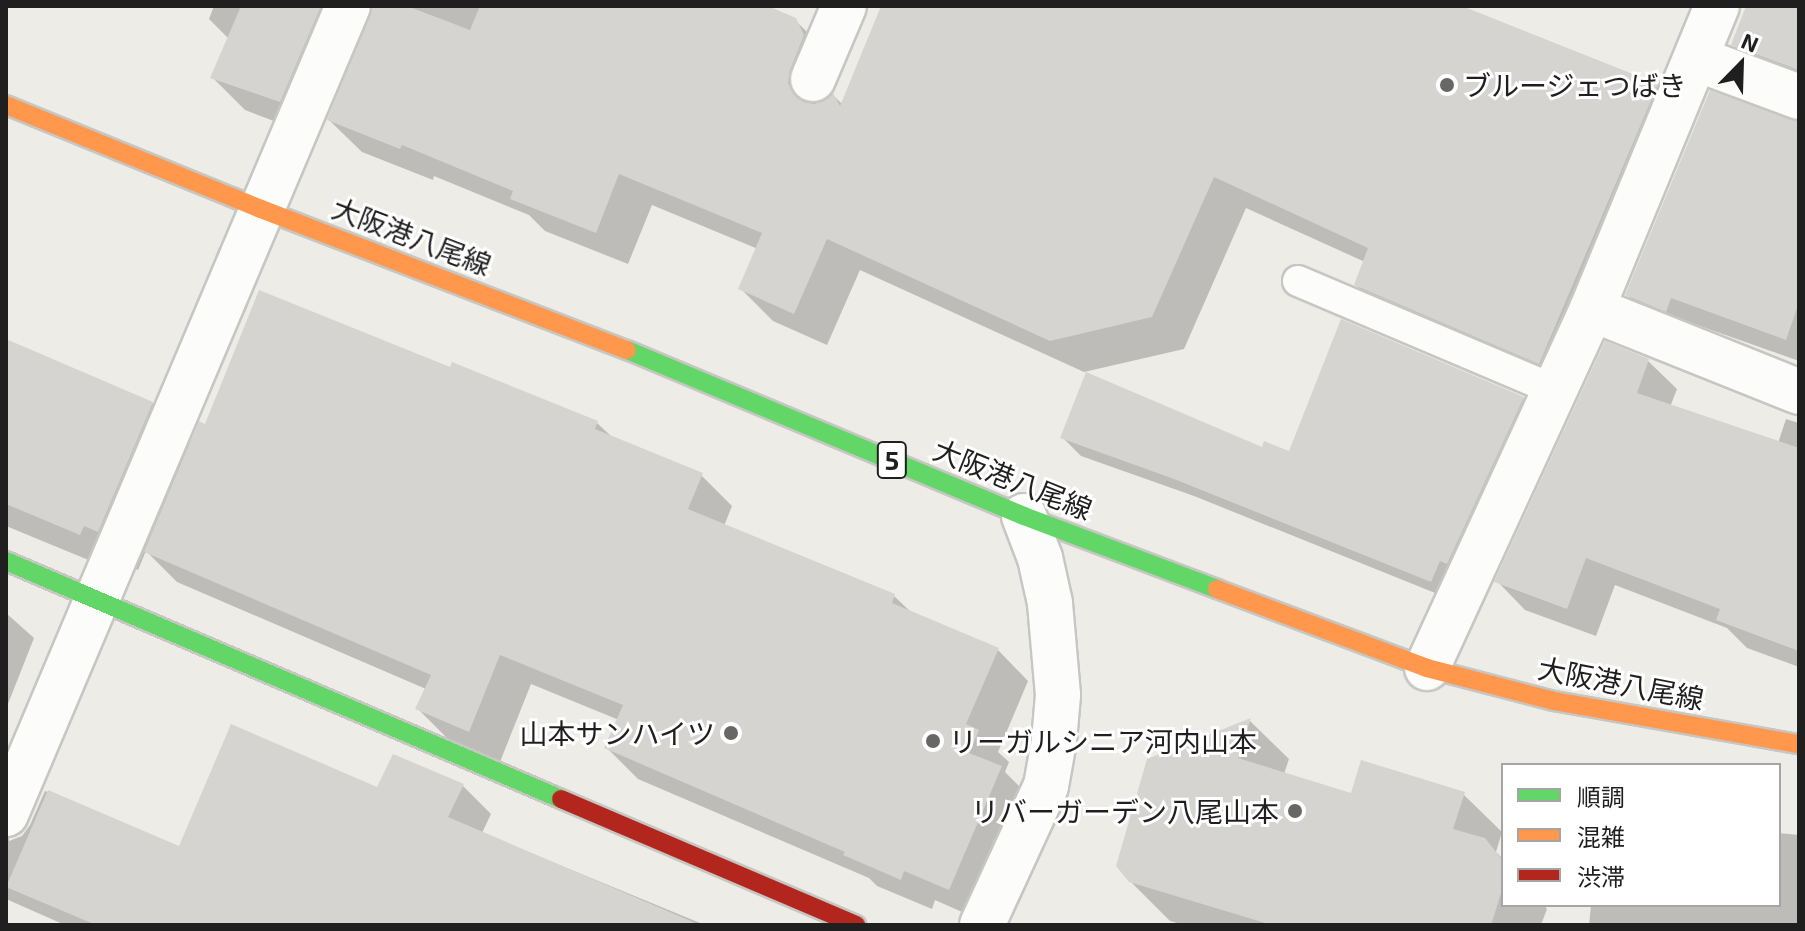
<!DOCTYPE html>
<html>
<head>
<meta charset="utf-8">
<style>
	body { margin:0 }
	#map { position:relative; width:1805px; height:931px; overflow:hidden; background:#edece7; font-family:"Exo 2","Noto Sans JP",sans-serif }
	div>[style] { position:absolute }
	.shadow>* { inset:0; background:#0003 }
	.building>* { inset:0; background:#d5d4d0 }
	.roads { filter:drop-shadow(2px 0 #c6c6c3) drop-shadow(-2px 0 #c6c6c3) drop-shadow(0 2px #c6c6c3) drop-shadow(0 -2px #c6c6c3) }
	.lane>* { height:30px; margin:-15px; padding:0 15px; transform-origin:15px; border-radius:15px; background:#fcfcfb }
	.street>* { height:44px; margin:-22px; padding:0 22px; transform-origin:22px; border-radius:22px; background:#fcfcfb }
	.fast>* { height:18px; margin:-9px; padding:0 9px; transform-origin:9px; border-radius:9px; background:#63d668 }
	.slow>* { height:18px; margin:-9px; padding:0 9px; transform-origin:9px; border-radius:9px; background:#ff974d }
	.jam>* { height:18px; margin:-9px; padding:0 9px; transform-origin:9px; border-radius:9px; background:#b3261e }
	.dots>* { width:22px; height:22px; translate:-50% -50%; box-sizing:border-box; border:4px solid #fff; border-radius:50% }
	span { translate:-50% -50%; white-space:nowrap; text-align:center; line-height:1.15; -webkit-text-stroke:6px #fff; paint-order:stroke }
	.shield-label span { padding:2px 6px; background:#fff; border:2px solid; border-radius:6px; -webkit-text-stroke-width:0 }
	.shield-label { font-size:26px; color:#1f1f1f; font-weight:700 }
	.poi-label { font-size:28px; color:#1f1f1f }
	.left { translate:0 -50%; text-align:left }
	.right { translate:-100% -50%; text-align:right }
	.street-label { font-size:28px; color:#1f1f1f }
	.frame { position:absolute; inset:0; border:8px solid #1f1f1f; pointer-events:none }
	.legend { position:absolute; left:1501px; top:763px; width:280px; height:144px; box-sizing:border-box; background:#fff; border:2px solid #a5a5a5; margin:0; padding:10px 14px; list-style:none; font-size:24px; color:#1f1f1f }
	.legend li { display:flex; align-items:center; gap:16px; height:40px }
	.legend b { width:40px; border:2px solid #a5a5a5 }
	.north { position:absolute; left:1701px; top:24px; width:80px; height:80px; -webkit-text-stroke:6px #fff; paint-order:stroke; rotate:23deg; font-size:22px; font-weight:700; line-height:32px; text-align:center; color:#1f1f1f }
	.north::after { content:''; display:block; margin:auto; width:28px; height:36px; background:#1f1f1f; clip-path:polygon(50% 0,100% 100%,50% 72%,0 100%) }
</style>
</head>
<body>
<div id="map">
	<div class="shadow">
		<div style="clip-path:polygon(214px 6px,763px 6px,795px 20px,828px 53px,836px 69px,822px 102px,833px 95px,843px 105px,884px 6px,1459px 6px,1657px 86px,1689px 118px,1572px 395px,1388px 317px,1356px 285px,1365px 262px,1246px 208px,1184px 349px,1084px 372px,860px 270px,827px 345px,773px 321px,740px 288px,758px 249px,652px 205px,628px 264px,545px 231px,529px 215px,434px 176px,433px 180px,362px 152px,329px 120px,374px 15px,366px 18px,292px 128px,245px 110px,213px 78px,229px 39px,209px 19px)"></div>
		<div style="clip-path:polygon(1748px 6px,1799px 6px,1799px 87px,1762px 73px,1734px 45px)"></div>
		<div style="clip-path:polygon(1799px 123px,1799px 361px,1700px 326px,1695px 339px,1656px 323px,1627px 295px)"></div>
		<div style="clip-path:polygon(6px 341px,152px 403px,192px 443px,206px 426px,451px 370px,597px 423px,613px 438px,701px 475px,732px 506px,724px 526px,894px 596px,913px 614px,998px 650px,1028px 681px,998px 752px,1009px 762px,1005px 772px,1032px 799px,980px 920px,935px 900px,932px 909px,877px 886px,869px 878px,638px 779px,607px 748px,619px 720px,531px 684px,500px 762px,448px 739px,417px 708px,426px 689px,177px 582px,146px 551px,138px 570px,123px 564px,120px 573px,6px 526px)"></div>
		<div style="clip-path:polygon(1648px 361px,1677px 389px,1670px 407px,1778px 443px,1786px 419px,1799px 423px,1799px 667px,1747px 648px,1727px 628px,1615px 585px,1596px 636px,1525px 610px,1497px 581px)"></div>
		<div style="clip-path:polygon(1523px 398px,1541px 416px,1450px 599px,1194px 496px,1081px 456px,1062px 437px,1290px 453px)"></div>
		<div style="clip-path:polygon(6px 613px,34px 638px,6px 709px)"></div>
		<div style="clip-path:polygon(1250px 721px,1289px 759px,1284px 774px,1352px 796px,1463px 794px,1502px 832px,1496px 852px,1503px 859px,1503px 905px,1544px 905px,1547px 909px,1541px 925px,1184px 925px,1170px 921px,1130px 881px,1149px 761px)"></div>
		<div style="clip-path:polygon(394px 757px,463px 786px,491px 814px,482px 833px,705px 925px,65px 925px,6px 899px,6px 780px,9px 841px,22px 836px,30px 825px,45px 791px,180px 849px,378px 790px)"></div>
		<div style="clip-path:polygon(1779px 833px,1799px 835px,1799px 925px,1589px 925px,1591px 905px,1779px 905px)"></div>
	</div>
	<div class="building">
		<div style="clip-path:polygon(241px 6px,321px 6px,280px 102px,210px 78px)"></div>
		<div style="clip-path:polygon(372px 6px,407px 6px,470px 30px,480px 6px,768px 6px,796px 18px,804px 35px,790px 70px,788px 83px,793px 93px,803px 102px,815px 104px,833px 93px,840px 106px,881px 6px,1462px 6px,1658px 84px,1539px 364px,1354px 285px,1368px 248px,1214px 177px,1152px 317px,1050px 341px,827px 239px,794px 314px,738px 289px,762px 233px,619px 174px,596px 233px,510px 199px,513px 191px,402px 145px,400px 149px,327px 120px)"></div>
		<div style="clip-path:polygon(1746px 6px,1799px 6px,1799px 70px,1731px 45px)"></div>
		<div style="clip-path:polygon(1710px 90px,1799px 121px,1799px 302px,1786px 340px,1671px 298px,1666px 312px,1625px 295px)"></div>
		<div style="clip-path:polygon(259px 290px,450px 367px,452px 362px,598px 421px,595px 429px,703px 473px,688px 509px,895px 594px,892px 603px,999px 648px,966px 724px,979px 730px,969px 753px,1002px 766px,949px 890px,904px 871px,901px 880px,843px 855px,845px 852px,604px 748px,623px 705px,500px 655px,469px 732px,415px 709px,431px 675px,144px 552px,199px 421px,205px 424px)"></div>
		<div style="clip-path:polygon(1341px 319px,1524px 397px,1447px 564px,1440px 561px,1431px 582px,1174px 479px,1060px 438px,1086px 372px,1262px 447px,1264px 441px,1289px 451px)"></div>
		<div style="clip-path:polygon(6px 339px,153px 402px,98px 532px,84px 526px,80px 535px,6px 504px)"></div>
		<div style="clip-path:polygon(1605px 341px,1649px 359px,1637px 393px,1799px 448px,1799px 651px,1716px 620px,1720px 609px,1586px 558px,1567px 609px,1494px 582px)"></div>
		<div style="clip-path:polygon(1251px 718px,1238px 758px,1351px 793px,1361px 760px,1465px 792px,1453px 829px,1485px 838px,1503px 861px,1503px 887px,1491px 925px,1272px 925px,1129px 882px,1116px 866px,1147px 759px)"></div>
		<div style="clip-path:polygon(231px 724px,377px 787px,393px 754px,464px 784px,448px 817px,700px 925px,96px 925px,6px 887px,48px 790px,179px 846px)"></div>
	</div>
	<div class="roads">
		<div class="lane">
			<div style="left:1298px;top:281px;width:279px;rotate:23deg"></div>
		</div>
		<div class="street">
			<div style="left:1697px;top:59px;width:109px;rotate:20.4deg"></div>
			<div style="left:813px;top:79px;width:79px;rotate:-67deg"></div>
			<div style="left:1592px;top:309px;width:223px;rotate:21.8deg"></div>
			<div style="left:1427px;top:668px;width:395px;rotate:-65.3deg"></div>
			<div style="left:1592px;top:309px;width:328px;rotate:-67.6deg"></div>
			<div style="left:6px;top:814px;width:877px;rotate:-67.06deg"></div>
			<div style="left:982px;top:925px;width:153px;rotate:-65.3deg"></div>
			<div style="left:1046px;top:786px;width:46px;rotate:-79.9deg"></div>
			<div style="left:1054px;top:741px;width:46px;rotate:-85deg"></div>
			<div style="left:1058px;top:695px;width:92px;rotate:-95deg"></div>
			<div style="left:1050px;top:603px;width:46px;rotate:-102.5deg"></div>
			<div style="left:1040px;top:558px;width:45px;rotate:-110.9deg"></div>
		</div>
		<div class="fast">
			<div style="left:627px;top:350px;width:430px;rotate:22.7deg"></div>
			<div style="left:1024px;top:516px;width:206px;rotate:20.7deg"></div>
			<div style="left:6px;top:561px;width:604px;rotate:23.21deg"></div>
		</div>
		<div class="slow">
			<div style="left:6px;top:105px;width:275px;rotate:22.2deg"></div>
			<div style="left:261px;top:209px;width:392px;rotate:21.1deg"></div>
			<div style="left:1217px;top:589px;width:224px;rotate:20.6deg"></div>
			<div style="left:1427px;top:668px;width:131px;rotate:14.6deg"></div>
			<div style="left:1554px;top:701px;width:249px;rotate:10deg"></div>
		</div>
		<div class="jam">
			<div style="left:561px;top:799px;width:321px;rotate:23.1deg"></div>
		</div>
	</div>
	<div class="dots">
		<div style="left:1447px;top:85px;background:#676765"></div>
		<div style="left:731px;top:733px;background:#676765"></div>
		<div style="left:933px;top:741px;background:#676765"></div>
		<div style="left:1295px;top:811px;background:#676765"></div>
	</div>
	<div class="shield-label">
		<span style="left:892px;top:460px">5</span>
	</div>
	<div class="poi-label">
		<span class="left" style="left:1463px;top:85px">ブルージェつばき</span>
		<span class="right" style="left:715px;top:733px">山本サンハイツ</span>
		<span class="left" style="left:949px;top:741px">リーガルシニア河内山本</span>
		<span class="right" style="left:1279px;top:811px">リバーガーデン八尾山本</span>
	</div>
	<div class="street-label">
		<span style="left:412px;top:236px;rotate:21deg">大阪港八尾線</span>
		<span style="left:1013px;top:479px;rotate:22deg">大阪港八尾線</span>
		<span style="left:1621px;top:683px;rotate:11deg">大阪港八尾線</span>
	</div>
	<div class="frame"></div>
	<ul class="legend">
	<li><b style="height:10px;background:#63d668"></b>順調</li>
	<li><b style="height:10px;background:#ff974d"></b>混雑</li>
	<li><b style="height:10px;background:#b3261e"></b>渋滞</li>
	</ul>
	<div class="north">N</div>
</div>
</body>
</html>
